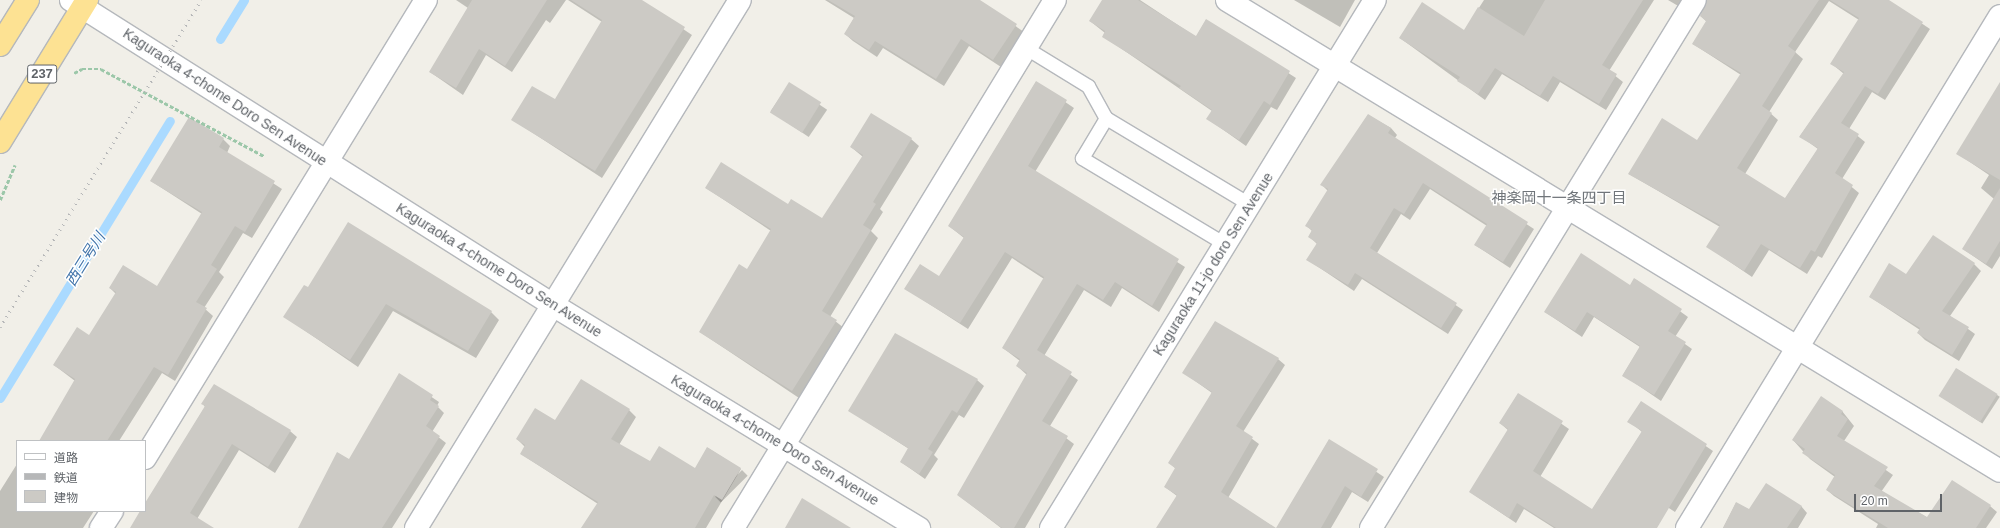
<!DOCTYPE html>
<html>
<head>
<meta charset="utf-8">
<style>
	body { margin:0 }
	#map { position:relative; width:2000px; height:528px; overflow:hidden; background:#f1efe8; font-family:Arial,"Noto Sans JP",sans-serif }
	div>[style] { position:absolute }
	.shadow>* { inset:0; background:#0003; transform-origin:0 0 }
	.stream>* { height:9px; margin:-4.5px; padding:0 4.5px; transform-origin:4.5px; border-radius:4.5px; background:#aadaff }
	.building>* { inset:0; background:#cccac5; transform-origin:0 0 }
	.path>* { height:2.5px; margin-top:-1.25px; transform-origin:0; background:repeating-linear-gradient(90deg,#9cc7a9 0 4px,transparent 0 6px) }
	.roads { filter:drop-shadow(1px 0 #b5b8bc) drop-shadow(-1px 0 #b5b8bc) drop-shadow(0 1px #b5b8bc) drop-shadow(0 -1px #b5b8bc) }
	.lane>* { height:13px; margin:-6.5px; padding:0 6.5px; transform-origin:6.5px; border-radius:6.5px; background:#fff }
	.street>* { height:22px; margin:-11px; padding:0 11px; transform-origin:11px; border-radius:11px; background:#fff }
	.highway>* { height:22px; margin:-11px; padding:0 11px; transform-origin:11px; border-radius:11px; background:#fde293 }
	.rail>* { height:3px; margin-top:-1.5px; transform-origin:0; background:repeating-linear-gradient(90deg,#b6b7b8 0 1px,transparent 0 6px) }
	span { translate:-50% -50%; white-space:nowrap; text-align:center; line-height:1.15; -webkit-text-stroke:3px #fff; paint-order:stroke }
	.shield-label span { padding:1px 3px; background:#fff; border:1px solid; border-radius:3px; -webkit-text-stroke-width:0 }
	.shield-label { font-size:13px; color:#5f6368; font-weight:700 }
	.street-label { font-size:14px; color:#5f6368 }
	.neighbourhood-label { font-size:15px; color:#70757a }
	.water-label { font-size:15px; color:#4174aa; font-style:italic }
	.legend { position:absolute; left:16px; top:440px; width:130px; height:72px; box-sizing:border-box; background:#fff; border:1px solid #bfc1c3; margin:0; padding:5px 7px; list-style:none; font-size:12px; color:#5f6368 }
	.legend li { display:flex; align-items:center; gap:8px; height:20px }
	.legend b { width:20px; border:1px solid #bfc1c3 }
	.scale { position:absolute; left:1854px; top:494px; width:88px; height:18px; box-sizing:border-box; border:2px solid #5f6368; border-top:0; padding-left:5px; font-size:12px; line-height:14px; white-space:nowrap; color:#5f6368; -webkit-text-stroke:3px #fff; paint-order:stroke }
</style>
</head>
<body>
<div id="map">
	<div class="shadow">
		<div style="clip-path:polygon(456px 0,566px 0,550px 23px,546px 20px,512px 72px,486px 55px,463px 95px,430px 72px,468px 8px)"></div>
		<div style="clip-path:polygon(568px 0,640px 0,692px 35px,602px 178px,513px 120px,555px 101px,602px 22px)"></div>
		<div style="clip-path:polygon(825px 0,978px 0,1024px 32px,1001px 67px,969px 46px,944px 86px,883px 48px,877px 57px,853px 41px,845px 34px,854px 18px)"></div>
		<div style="clip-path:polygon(1103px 0,1140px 0,1196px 37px,1206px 20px,1296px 78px,1277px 110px,1271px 107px,1246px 146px,1208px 119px,1212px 111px,1103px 36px,1105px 33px,1090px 21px)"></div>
		<div style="clip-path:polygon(1294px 0,1355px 0,1340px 27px)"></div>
		<div style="clip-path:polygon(1484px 0,1654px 0,1609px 71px,1623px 82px,1606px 110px,1560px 82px,1548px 102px,1502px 74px,1485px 100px,1400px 38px,1464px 31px)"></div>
		<div style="clip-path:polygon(1668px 0,1693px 0,1685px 10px)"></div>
		<div style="clip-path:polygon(evenodd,1708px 0,1887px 0,1930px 29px,1885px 100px,1872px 92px,1849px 129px,1865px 142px,1842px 179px,1859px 193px,1822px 258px,1818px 256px,1807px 274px,1769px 250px,1752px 277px,1708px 247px,1720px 227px,1629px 174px,1698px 141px,1741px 75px,1693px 44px,1707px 22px,1701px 16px,1708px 0,1829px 1px,1859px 20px,1832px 64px,1844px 74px,1800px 136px,1818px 149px,1785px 199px,1745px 174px,1778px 120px,1769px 112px,1803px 59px,1795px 52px,1829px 1px)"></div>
		<div style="clip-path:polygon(1036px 82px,1074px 108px,1035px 172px,1185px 267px,1159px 312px,1122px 288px,1111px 307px,1084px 290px,1044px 356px,1078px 380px,1050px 426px,1074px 444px,1025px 528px,1001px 528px,958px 495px,1027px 375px,1017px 366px,1020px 361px,1003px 348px,1044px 279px,1012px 258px,968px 329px,906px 289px,940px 277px,964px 238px,949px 226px)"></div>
		<div style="left:789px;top:84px;width:46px;height:33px;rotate:34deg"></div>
		<div style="clip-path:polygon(2000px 109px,2000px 256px,1992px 269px,1963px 249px,1994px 199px,1981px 188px,1989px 175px,1958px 154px)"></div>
		<div style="clip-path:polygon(1368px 115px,1391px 128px,1397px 135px,1395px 138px,1534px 229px,1510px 268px,1475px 245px,1487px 226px,1430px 189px,1410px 220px,1401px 214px,1377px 253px,1463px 310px,1448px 334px,1362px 279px,1354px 291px,1308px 260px,1317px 244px,1309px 236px,1312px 231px,1307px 226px,1328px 191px,1322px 185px)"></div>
		<div style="clip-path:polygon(223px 139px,230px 146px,227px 153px,282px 189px,252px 238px,243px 233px,219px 272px,224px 277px,204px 308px,213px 316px,175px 381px,162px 373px,119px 441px,40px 441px,75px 381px,54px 365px,90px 336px,116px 294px,110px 288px,157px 288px,202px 214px,151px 181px)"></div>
		<div style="clip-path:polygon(911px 139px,919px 146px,880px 209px,883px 212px,871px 231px,878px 238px,830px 317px,844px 328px,799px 398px,700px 332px,748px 270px,771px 231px,706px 188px,788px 205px,823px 219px,863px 157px,851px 147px)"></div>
		<div style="clip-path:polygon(1974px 264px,1981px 271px,1950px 316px,1975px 334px,1959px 361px,1925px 340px,1918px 333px,1920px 330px,1870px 297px,1907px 275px)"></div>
		<div style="clip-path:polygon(1635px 279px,1688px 317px,1675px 337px,1692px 349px,1661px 401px,1623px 375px,1640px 347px,1594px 317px,1582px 337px,1545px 312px,1630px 287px)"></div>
		<div style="clip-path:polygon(309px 289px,491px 312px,499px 320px,476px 358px,393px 311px,358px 367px,285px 317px)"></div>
		<div style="clip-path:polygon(1278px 359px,1285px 365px,1243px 432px,1259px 444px,1228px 498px,1275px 528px,1157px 528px,1177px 496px,1165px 487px,1176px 469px,1170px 463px,1212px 393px,1184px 373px)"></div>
		<div style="left:1957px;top:369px;width:51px;height:32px;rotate:33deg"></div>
		<div style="clip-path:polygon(399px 375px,439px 402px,437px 406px,444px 413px,432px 432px,446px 443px,392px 528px,299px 528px,338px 453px,350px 461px)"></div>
		<div style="clip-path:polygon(977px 380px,984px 386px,964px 418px,959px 415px,934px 455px,938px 459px,925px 479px,901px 462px,909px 449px,850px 411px)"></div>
		<div style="clip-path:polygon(1518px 394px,1569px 429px,1540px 477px,1592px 510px,1642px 432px,1629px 421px,1641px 402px,1713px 451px,1675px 512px,1658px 501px,1634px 528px,1554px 528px,1524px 509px,1516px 523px,1470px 492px,1509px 431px,1500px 423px)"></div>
		<div style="clip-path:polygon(203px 404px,290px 431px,297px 437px,275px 473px,239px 450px,197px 519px,212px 528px,131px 528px,141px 511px,145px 511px,145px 505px,205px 407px)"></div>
		<div style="clip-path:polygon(629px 410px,636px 417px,619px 445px,650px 462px,695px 469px,708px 448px,741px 469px,706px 528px,582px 528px,598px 504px,521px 454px,525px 447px,517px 439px,555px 421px)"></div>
		<div style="clip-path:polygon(1842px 411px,1854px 426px,1844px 441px,1893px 475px,1881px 492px,1928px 518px,1990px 506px,1997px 512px,1986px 528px,1876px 528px,1878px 524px,1834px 496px,1827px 490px,1835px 477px,1810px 459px,1793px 440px)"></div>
		<div style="clip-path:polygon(1329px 440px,1384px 477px,1368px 502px,1352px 492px,1331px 528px,1277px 528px)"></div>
		<div style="clip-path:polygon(17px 464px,17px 511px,94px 511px,83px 528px,0 528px,0 491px)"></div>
		<div style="left:742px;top:470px;width:8px;height:38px;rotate:45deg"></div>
		<div style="clip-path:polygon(1736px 503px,1750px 510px,1801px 506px,1807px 513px,1798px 528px,1723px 528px)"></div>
	</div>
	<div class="stream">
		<div style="left:220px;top:39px;width:46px;rotate:-58.4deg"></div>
		<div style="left:0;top:398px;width:325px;rotate:-58.5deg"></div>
	</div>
	<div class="building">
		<div style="clip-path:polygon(472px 0,547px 0,505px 66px,479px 49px,456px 88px,429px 72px)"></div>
		<div style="clip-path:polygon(571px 0,642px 0,685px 27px,595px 171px,511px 120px,532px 86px,555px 99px,602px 20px)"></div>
		<div style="clip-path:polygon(828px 0,980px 0,1017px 24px,993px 60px,961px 39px,936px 79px,875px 41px,869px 50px,844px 34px,855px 16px)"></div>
		<div style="clip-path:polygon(1102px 0,1138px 0,1196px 36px,1206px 19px,1290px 71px,1270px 105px,1264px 101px,1239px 140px,1206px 119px,1212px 110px,1179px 88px,1181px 86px,1102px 37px,1105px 31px,1089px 21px)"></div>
		<div style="clip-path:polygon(1545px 0,1643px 0,1602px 65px,1617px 74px,1599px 104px,1553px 76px,1540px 96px,1495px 68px,1478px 94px,1457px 81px,1460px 77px,1399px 38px,1422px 2px,1464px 30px,1478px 7px,1524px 36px)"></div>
		<div style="clip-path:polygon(1707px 0,1819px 0,1788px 46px,1796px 52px,1762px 106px,1772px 113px,1737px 168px,1785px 198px,1818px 148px,1799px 137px,1844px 72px,1830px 64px,1859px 18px,1830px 0,1889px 0,1923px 22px,1878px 94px,1865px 86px,1841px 123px,1859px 134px,1835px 173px,1853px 185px,1815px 252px,1811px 250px,1800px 268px,1761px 244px,1744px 271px,1706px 247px,1720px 225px,1628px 174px,1662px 118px,1697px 140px,1741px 73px,1692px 44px,1706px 21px,1700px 16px)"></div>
		<div style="clip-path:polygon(1036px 81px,1067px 100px,1028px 166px,1179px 259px,1152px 306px,1115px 282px,1103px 300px,1077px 284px,1037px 350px,1072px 372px,1042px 421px,1068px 436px,1014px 528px,1002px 528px,957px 495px,1027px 373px,1016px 366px,1020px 359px,1002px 348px,1044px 277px,1005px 252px,960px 323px,904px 289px,920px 264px,939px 276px,964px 237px,948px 226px)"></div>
		<div style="left:789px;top:82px;width:38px;height:36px;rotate:32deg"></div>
		<div style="clip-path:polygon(2000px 82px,2000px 180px,1956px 154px)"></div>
		<div style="clip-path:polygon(871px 113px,912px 138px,873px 202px,876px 204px,863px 225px,871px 230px,822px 311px,837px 320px,792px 391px,699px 332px,739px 264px,747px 269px,771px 229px,705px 188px,721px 162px,788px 204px,791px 199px,822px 218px,863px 155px,850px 147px)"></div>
		<div style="clip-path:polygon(1368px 114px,1391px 128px,1388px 133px,1528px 222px,1503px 262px,1474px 245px,1487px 224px,1423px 183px,1404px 214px,1394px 208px,1370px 248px,1457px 303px,1441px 328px,1355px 273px,1348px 285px,1306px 260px,1317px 243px,1308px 237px,1312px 230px,1305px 226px,1328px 189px,1320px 185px)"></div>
		<div style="clip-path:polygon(189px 117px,224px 138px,219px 147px,275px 181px,245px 232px,235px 226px,211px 265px,217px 269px,196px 302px,207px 308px,168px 375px,154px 367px,107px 441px,39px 441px,75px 379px,53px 365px,77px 327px,89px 335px,116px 292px,109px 288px,123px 265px,157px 286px,202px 212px,150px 181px)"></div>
		<div style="clip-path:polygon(2000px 188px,2000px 241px,1986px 264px,1962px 249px)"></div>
		<div style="clip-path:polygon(348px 222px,492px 311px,468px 351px,386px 304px,350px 360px,283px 317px,304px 285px,308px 287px)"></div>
		<div style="clip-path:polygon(1933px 235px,1975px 263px,1942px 311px,1969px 327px,1952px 355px,1917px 333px,1920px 328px,1869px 297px,1889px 263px,1906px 274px)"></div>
		<div style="clip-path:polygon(1581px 253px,1630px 285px,1634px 278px,1682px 309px,1668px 331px,1686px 342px,1654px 395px,1622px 376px,1640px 346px,1587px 312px,1575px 331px,1544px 312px)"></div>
		<div style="clip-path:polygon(1215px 321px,1279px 358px,1236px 426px,1253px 437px,1221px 492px,1276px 528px,1329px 439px,1378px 469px,1361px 497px,1345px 486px,1321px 528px,1156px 528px,1177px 495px,1164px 487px,1175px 468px,1168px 463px,1212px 392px,1182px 373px)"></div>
		<div style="clip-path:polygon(895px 333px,978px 379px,957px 413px,952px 410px,928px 449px,933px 452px,919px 474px,900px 462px,908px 448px,848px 411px)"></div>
		<div style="left:1956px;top:368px;width:49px;height:33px;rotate:32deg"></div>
		<div style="clip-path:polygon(399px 373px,433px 395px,430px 400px,439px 406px,426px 426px,440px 436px,410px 484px,382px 528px,298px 528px,337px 452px,349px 459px)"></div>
		<div style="clip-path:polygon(581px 379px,630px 409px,611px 439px,650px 461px,659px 446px,695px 468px,707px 447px,741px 468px,722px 500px,714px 495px,695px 528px,581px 528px,598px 502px,520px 454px,525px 445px,516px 439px,535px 408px,555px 420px)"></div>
		<div style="clip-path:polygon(214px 384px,291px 430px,268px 467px,232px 444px,190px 513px,214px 528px,130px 528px,140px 511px,145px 511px,145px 503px,205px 406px,201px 404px)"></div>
		<div style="clip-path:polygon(1518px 393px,1563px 421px,1533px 471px,1592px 509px,1642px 431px,1627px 422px,1641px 401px,1707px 444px,1657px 528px,1556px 528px,1517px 503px,1509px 518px,1469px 492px,1508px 429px,1499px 423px)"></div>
		<div style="clip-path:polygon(1821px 396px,1843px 411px,1841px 414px,1848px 419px,1837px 436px,1888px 467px,1874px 486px,1927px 517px,1952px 480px,1991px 505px,1976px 528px,1888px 528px,1826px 490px,1835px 475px,1802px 453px,1805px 449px,1792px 440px)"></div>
		<div style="clip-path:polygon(1766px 483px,1802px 506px,1787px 528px,1723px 528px,1736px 502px,1749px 509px)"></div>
		<div style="clip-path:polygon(802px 498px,851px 528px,785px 528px)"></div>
	</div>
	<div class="path">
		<div style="left:74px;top:73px;width:9px;rotate:-27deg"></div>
		<div style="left:82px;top:69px;width:19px"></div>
		<div style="left:101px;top:69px;width:185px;rotate:28.1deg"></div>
		<div style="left:0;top:200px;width:38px;rotate:-67deg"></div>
	</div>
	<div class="roads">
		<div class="lane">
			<div style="left:1026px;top:48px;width:73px;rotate:31.5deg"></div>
			<div style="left:1088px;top:86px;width:37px;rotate:61deg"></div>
			<div style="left:1225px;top:244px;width:167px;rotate:-149deg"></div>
			<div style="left:1082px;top:158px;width:47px;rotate:-59deg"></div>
			<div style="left:1106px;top:118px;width:169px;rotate:31deg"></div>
		</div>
		<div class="street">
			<div style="left:71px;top:0;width:570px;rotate:32.32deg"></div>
			<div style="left:553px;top:305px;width:429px;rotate:31.4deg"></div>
			<div style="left:1227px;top:0;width:905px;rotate:31.35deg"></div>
			<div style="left:145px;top:458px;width:537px;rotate:-58.47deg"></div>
			<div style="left:101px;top:528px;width:20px;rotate:-57deg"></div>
			<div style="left:416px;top:528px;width:619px;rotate:-58.47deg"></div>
			<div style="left:733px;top:528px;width:618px;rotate:-58.62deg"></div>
			<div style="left:1051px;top:528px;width:619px;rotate:-58.47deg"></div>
			<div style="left:1371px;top:528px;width:619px;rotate:-58.47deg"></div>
			<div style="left:1687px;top:528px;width:600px;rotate:-58.56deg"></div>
		</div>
		<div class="highway">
			<div style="left:0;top:45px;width:53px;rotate:-58.1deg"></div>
			<div style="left:0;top:142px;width:167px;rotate:-58.5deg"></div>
		</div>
	</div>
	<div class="rail">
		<div style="left:0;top:327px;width:384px;rotate:-58.4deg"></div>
	</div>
	<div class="shield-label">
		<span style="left:42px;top:74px">237</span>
	</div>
	<div class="street-label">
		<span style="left:225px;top:97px;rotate:33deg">Kaguraoka 4-chome Doro Sen Avenue</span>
		<span style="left:1213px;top:264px;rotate:-58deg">Kaguraoka 11-jo doro Sen Avenue</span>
		<span style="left:499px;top:270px;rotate:32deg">Kaguraoka 4-chome Doro Sen Avenue</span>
		<span style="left:775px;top:440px;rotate:31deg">Kaguraoka 4-chome Doro Sen Avenue</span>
	</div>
	<div class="neighbourhood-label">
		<span style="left:1559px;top:198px">神楽岡十一条四丁目</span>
	</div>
	<div class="water-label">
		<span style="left:85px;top:259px;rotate:-58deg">西三号川</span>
	</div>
	<ul class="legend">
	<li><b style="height:5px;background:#fff"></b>道路</li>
	<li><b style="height:5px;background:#b6b7b8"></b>鉄道</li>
	<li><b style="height:11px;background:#cccac5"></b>建物</li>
	</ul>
	<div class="scale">20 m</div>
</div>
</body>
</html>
